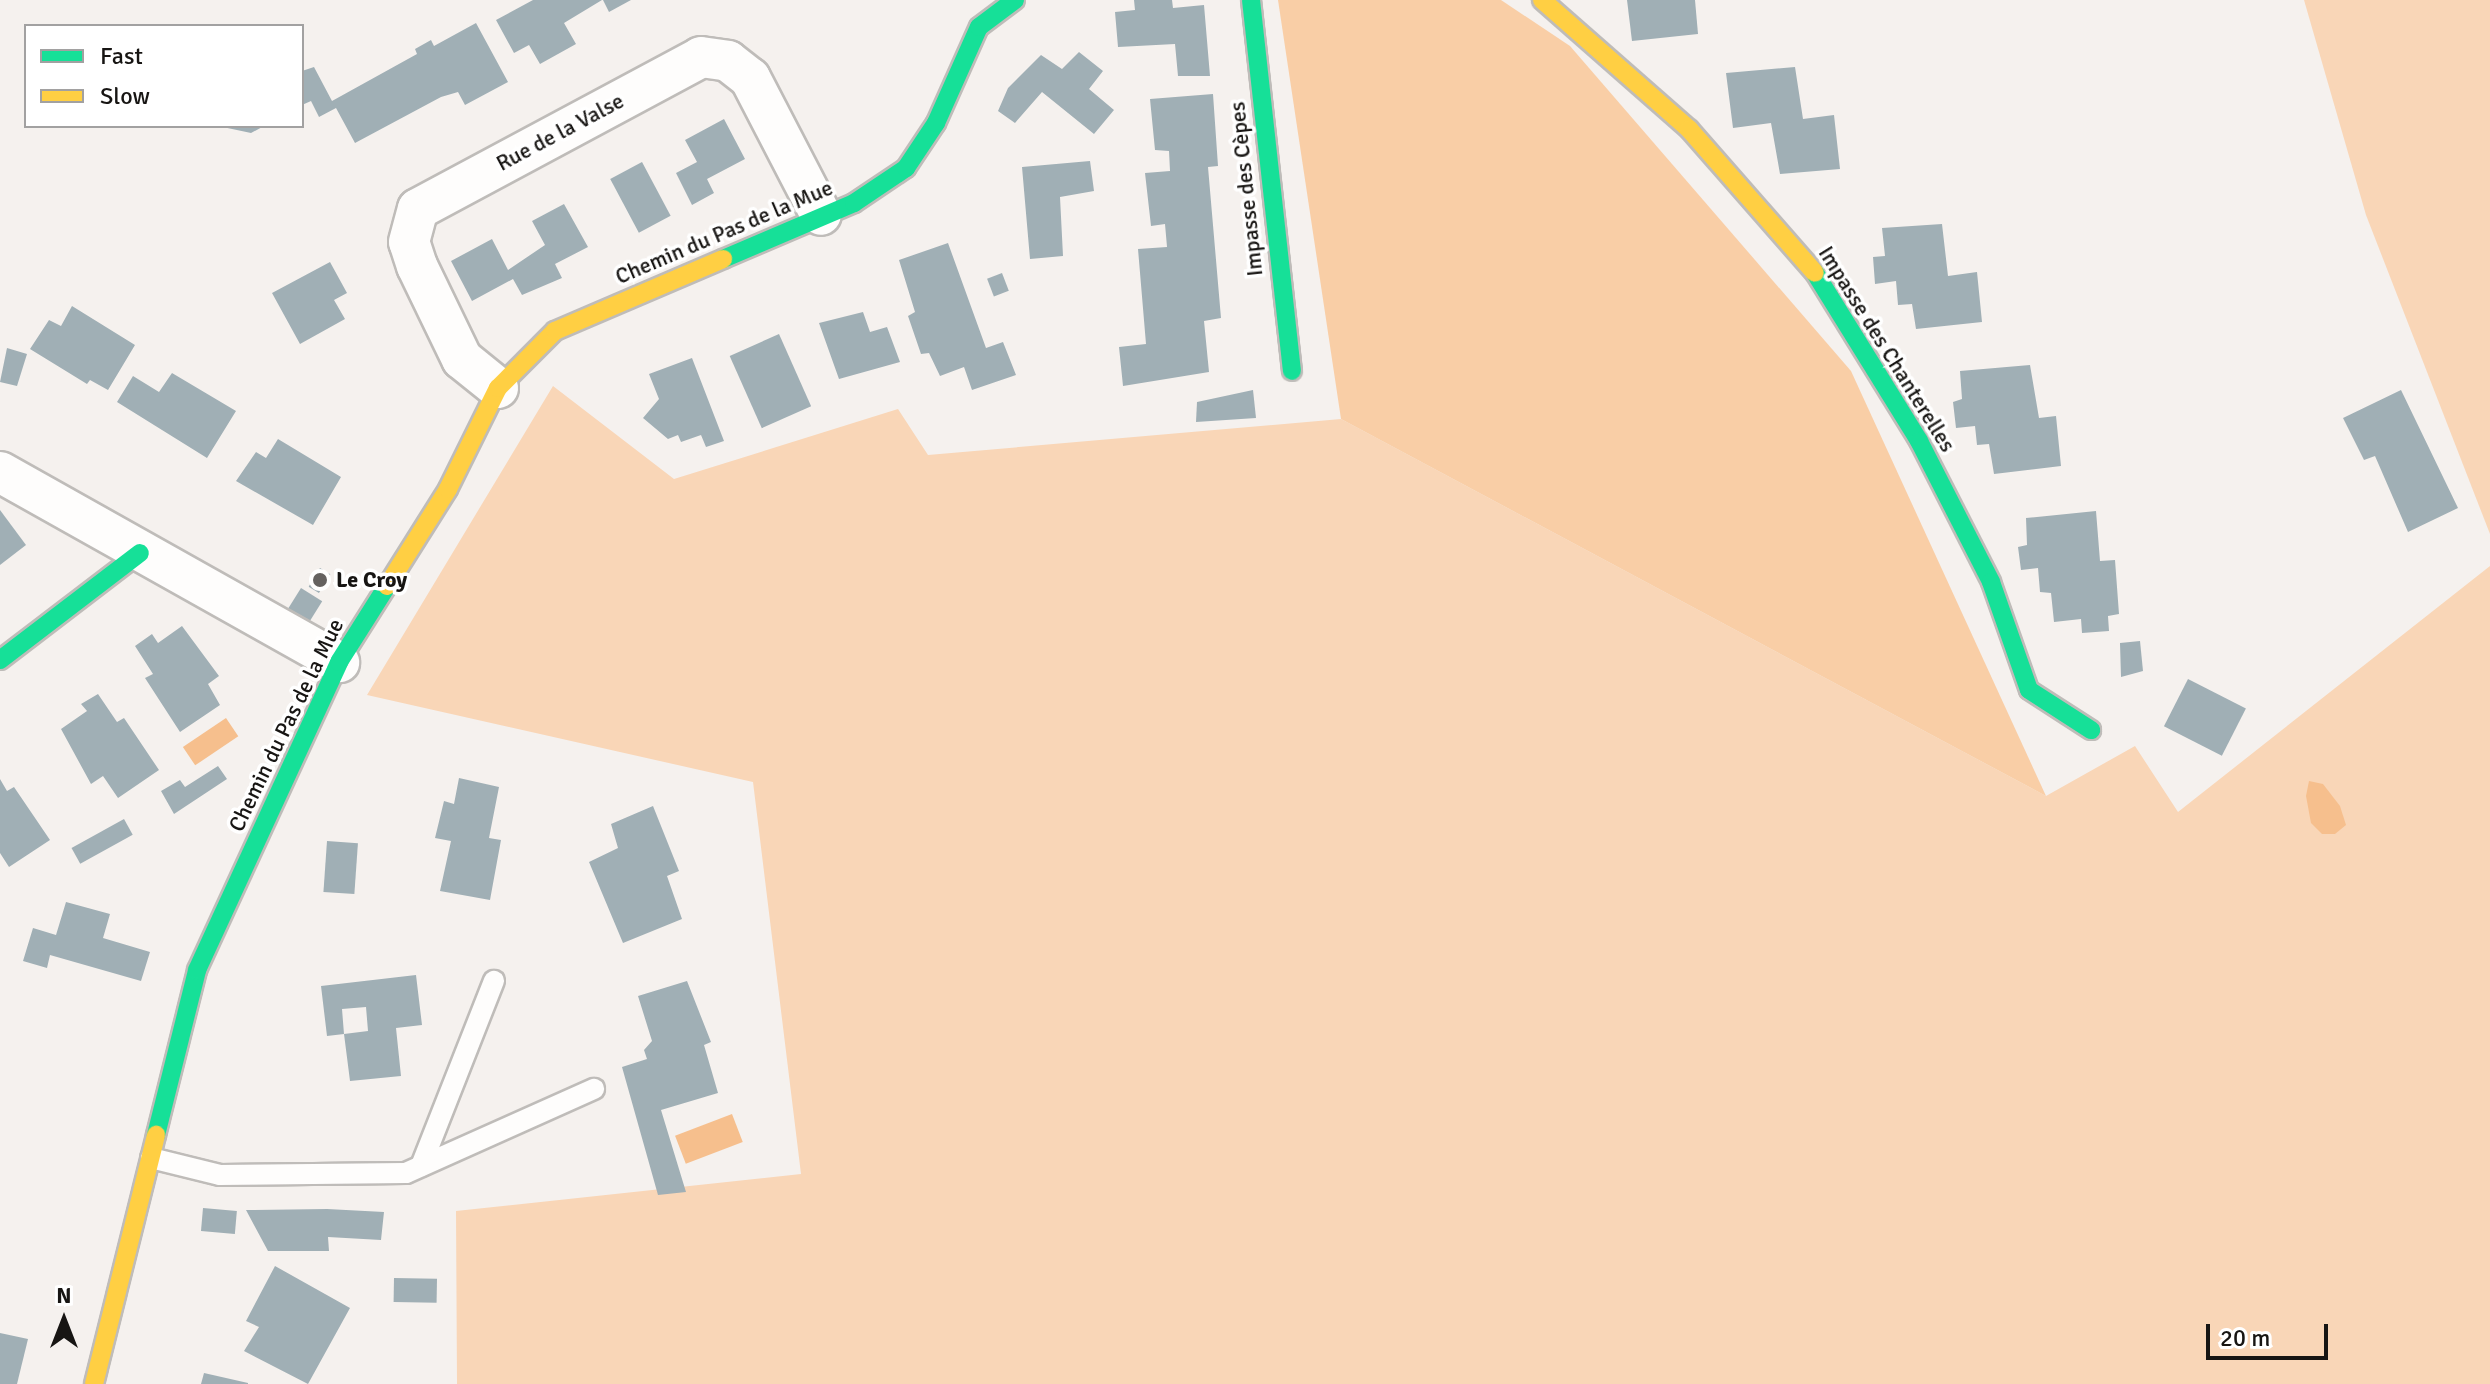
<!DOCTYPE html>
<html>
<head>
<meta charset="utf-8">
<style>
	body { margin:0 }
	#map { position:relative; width:2490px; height:1384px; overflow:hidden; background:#f5f1ee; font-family:Signika,sans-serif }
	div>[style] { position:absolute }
	.green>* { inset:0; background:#f9d6b7 }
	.forest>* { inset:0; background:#f9cea6 }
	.water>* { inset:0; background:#f6bf8d; transform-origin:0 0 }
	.building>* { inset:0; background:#a0afb5; transform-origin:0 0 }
	.roads { filter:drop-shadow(2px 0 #bfbcb9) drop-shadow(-2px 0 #bfbcb9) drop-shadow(0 2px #bfbcb9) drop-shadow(0 -2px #bfbcb9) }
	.lane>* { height:20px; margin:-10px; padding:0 10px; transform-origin:10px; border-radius:10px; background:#fefdfc }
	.street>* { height:40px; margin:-20px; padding:0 20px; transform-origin:20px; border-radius:20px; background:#fefdfc }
	.fast>* { height:18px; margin:-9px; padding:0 9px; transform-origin:9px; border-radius:9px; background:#16e098 }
	.slow>* { height:18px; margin:-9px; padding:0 9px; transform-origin:9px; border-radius:9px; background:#ffcf43 }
	.dots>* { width:22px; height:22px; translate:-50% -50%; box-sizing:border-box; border:4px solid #fff; border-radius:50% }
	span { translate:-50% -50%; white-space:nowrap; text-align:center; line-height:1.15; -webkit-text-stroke:7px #fff; paint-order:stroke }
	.street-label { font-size:22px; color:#171513 }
	.poi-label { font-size:22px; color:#171513; font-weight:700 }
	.left { translate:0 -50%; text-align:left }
	.legend { position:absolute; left:24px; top:24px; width:280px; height:104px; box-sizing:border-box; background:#fff; border:2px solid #a2a1a1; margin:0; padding:10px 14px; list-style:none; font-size:24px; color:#171513 }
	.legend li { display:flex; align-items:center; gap:16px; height:40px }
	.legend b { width:40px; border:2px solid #a2a1a1 }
	.north { position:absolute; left:24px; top:1280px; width:80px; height:80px; -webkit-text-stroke:6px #fff; paint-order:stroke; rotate:0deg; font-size:22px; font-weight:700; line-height:32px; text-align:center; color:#171513 }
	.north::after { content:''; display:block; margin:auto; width:28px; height:36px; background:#171513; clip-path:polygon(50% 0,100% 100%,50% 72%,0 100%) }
	.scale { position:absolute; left:2206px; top:1324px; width:122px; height:36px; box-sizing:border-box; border:4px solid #171513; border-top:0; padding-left:10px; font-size:24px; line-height:28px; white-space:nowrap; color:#171513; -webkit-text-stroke:6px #fff; paint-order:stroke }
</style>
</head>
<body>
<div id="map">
	<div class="green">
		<div style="clip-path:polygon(2304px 0,2490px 0,2490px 534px,2366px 215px)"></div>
		<div style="clip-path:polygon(553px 386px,674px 479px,898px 409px,928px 455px,1341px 419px,2046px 796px,2135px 746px,2178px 812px,2490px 566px,2490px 1384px,457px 1384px,456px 1211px,801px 1174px,753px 782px,367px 695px)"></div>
	</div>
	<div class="forest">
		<div style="clip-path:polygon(1278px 0,1501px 0,1570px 46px,1851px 371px,2046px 796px,1341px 419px)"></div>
	</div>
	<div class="water">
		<div style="left:226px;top:718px;width:22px;height:52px;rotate:56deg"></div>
		<div style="clip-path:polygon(2309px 781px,2323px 784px,2340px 806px,2346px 825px,2335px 834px,2322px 834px,2311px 823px,2306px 796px)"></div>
		<div style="left:732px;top:1114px;width:30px;height:61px;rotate:69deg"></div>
	</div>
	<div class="building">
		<div style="clip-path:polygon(533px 0,602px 0,564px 23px,576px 44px,540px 64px,529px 45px,514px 53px,496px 20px)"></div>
		<div style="clip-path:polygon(603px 0,631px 0,609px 12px)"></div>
		<div style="clip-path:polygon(1134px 0,1172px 0,1173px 8px,1204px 5px,1210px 76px,1178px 76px,1175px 44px,1118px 47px,1115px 12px,1135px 10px)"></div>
		<div style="clip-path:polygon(1627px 0,1695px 0,1698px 34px,1632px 41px)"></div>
		<div style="clip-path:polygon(476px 23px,508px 82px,465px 105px,458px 92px,441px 97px,355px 143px,336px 108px,319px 117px,311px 101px,302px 105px,302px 71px,314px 67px,332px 101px,417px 54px,415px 49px,431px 40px,434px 46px)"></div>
		<div style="clip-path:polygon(1079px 52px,1103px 71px,1089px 89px,1114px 110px,1094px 134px,1042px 92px,1015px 123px,998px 111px,1008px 88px,1041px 55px,1062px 69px)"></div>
		<div style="clip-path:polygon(1795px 67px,1803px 119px,1834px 115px,1840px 169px,1780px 174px,1771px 123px,1733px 128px,1726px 73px)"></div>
		<div style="clip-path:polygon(1213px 94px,1218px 166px,1208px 167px,1221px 318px,1204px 321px,1209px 372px,1123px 386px,1119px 347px,1146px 344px,1138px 249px,1167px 247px,1165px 224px,1151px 226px,1145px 173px,1170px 171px,1169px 151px,1155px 150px,1150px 99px)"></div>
		<div style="clip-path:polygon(724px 119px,745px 159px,707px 179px,714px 193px,692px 205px,676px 173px,697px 162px,685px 140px)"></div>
		<div style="clip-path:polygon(218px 126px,264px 126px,251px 133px)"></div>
		<div style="clip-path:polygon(1090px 161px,1094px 191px,1060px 197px,1063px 256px,1030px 259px,1022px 167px)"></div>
		<div style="left:642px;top:162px;width:61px;height:36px;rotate:62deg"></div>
		<div style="clip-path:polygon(564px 204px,588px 247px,555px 264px,562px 278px,522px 295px,513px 279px,472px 301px,451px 261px,492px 239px,508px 270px,545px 245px,532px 221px)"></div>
		<div style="clip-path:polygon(1942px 224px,1948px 276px,1977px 272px,1982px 322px,1916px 329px,1912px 304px,1898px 305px,1896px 281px,1875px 284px,1873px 257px,1885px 256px,1882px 228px)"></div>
		<div style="clip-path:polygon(948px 243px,986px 348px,1003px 342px,1016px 375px,972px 390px,964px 367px,940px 376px,929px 353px,921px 354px,908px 316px,915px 312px,899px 260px)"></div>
		<div style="clip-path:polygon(330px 262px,347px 293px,334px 300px,345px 319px,300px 344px,272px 293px)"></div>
		<div style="left:1002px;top:273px;width:19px;height:16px;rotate:69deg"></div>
		<div style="clip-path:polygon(72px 306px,135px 345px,108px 390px,90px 380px,87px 384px,30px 349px,49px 320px,61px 326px)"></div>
		<div style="clip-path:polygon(863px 312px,870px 332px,887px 327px,900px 362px,839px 379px,819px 323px)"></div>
		<div style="left:779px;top:334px;width:79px;height:54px;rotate:66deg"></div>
		<div style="clip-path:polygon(7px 348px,27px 354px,17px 386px,0 382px)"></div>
		<div style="clip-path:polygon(692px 358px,724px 441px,706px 447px,701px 435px,681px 442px,678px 435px,668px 439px,643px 418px,659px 399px,649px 374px)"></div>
		<div style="clip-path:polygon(2030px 365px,2039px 418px,2056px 416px,2061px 466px,1994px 474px,1989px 444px,1977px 445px,1975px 426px,1956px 428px,1953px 402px,1962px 399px,1960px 371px)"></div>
		<div style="clip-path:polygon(172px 373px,236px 411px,207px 458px,117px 402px,133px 376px,159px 392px)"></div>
		<div style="clip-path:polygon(1253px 390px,1256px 418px,1196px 422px,1197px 402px)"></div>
		<div style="clip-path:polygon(2401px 390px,2458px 508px,2408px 532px,2375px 456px,2364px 460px,2343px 418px)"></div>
		<div style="clip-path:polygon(278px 439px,341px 477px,313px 525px,236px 481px,256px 452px,266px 458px)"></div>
		<div style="clip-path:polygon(0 510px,26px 545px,0 565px)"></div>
		<div style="clip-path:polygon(2096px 511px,2100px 561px,2115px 560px,2119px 614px,2108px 616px,2109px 631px,2082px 633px,2081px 619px,2054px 622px,2051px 593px,2040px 592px,2038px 568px,2021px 570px,2018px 547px,2027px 545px,2026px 518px)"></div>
		<div style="left:320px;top:568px;width:12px;height:22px;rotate:31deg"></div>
		<div style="left:301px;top:588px;width:25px;height:25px;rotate:32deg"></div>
		<div style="clip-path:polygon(182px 626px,219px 676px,208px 684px,220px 705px,180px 732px,145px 678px,153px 674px,135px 646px,152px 634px,158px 643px)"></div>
		<div style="clip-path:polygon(2140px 641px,2143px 671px,2121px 677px,2120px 643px)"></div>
		<div style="left:2188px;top:679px;width:65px;height:53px;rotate:27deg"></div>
		<div style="clip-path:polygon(98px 694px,117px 722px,124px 718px,159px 770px,118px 798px,103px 776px,91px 784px,61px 729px,87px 711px,81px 704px)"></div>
		<div style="clip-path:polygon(218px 766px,227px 779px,174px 814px,161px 791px,180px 780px,185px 787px)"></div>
		<div style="clip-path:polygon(459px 778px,499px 787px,489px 838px,501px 840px,490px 900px,440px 891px,451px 841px,435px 838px,444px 801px,454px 804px)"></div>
		<div style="clip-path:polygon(0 779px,7px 791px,14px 787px,50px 840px,9px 867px,0 853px)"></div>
		<div style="clip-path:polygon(653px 806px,679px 871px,667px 876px,682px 919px,623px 943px,589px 862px,618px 848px,611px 824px)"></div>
		<div style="left:124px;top:819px;width:18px;height:60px;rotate:61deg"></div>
		<div style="left:327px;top:841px;width:31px;height:51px;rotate:4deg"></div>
		<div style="clip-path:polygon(66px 902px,110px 914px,103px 938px,150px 952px,141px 981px,50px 955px,47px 968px,23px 961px,33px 928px,56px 935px)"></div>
		<div style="clip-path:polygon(416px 975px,422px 1025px,396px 1028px,401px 1076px,350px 1081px,344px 1034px,368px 1031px,366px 1007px,342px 1009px,344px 1034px,327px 1036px,321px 986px)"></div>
		<div style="clip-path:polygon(687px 981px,711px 1042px,704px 1045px,718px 1093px,661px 1110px,686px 1192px,658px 1195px,622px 1067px,647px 1059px,644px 1050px,652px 1041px,638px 996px)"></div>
		<div style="left:203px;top:1208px;width:34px;height:23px;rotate:5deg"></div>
		<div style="clip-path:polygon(327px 1209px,384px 1212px,381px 1240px,328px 1237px,329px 1251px,268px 1251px,246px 1210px)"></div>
		<div style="clip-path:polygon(275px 1266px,350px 1308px,308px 1384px,244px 1351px,259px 1327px,246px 1321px)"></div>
		<div style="left:394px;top:1278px;width:43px;height:24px;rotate:1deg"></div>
		<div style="clip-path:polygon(0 1333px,28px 1339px,17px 1384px,0 1384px)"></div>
		<div style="clip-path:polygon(204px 1373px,248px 1383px,248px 1384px,201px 1384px)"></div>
	</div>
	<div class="roads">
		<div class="lane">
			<div style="left:151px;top:1158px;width:71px;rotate:13.8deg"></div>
			<div style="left:220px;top:1175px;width:186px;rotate:-0.6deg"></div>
			<div style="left:406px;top:1173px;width:206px;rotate:-24.1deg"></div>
			<div style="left:421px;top:1166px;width:199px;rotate:-68.5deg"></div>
		</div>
		<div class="street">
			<div style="left:498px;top:388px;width:46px;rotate:-141.1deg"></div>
			<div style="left:462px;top:359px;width:103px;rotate:-115.8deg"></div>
			<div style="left:417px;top:266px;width:25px;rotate:-108deg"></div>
			<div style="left:409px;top:242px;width:34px;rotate:-75deg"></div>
			<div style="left:418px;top:209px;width:321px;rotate:-28.2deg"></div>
			<div style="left:701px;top:57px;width:27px;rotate:8deg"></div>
			<div style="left:728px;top:61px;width:28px;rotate:38deg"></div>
			<div style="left:750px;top:78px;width:154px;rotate:62.6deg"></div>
			<div style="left:0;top:472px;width:389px;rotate:29.3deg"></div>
		</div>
		<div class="fast">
			<div style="left:1251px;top:0;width:373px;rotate:83.7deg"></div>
			<div style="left:723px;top:259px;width:142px;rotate:-23.1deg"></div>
			<div style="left:854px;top:203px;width:63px;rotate:-33.9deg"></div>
			<div style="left:906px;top:168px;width:54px;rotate:-56.3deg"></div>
			<div style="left:936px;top:123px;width:105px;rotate:-65.9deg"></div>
			<div style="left:979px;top:27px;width:45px;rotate:-36.9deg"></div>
			<div style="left:1815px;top:273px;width:198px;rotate:58.2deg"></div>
			<div style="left:1919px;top:441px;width:158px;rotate:62.9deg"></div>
			<div style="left:1991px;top:582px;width:114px;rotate:70.6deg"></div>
			<div style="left:2029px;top:690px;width:74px;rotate:32.8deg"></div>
			<div style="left:0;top:660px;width:176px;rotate:-37.4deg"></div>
			<div style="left:156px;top:1135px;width:170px;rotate:-76deg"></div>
			<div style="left:197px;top:970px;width:339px;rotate:-65.2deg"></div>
			<div style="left:339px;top:662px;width:90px;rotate:-57.7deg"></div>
		</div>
		<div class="slow">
			<div style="left:1542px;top:0;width:196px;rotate:41.3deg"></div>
			<div style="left:1689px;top:129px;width:191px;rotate:48.8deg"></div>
			<div style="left:387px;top:586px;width:115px;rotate:-57.8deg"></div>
			<div style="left:448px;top:489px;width:113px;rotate:-63.7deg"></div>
			<div style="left:498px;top:388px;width:81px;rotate:-45deg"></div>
			<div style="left:555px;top:331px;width:183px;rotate:-23.2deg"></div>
			<div style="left:94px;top:1384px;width:257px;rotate:-76deg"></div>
		</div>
	</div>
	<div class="dots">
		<div style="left:320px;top:580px;background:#656260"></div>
	</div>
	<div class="street-label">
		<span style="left:560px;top:132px;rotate:-28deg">Rue de la Valse</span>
		<span style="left:1246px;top:189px;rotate:-96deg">Impasse des Cèpes</span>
		<span style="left:724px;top:232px;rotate:-23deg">Chemin du Pas de la Mue</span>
		<span style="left:1887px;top:349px;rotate:58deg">Impasse des Chanterelles</span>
		<span style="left:286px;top:725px;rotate:-64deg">Chemin du Pas de la Mue</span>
	</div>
	<div class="poi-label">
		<span class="left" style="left:336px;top:580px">Le Croy</span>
	</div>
	<ul class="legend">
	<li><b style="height:10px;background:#16e098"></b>Fast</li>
	<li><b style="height:10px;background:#ffcf43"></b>Slow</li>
	</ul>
	<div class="north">N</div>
	<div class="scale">20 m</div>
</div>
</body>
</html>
